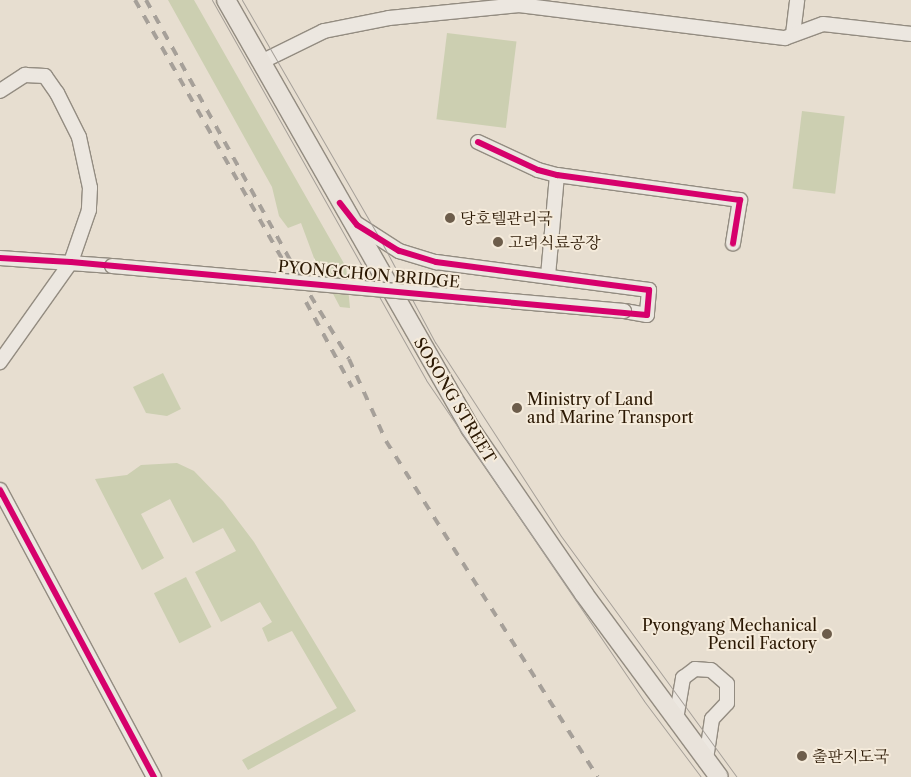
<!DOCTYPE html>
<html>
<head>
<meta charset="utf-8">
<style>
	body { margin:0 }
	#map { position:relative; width:911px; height:777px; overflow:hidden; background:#e7ded0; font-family:"Libre Caslon Text","Noto Serif KR",serif }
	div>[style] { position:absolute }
	.green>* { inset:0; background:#cccfb1; transform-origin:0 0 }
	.roads { filter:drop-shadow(1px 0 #938c81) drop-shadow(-1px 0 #938c81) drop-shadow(0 1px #938c81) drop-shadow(0 -1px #938c81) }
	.minor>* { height:14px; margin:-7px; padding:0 7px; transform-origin:7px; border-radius:7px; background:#ece7e0 }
	.major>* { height:18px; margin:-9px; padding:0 9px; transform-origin:9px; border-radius:9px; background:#e9e3db }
	.tram>* { height:1px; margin:-0.5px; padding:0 0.5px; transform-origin:0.5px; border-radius:0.5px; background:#a6a099 }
	.rail>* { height:4px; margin-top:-2px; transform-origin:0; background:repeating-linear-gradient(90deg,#a6a099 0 9px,transparent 0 18px) }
	.bridges { filter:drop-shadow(1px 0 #938c81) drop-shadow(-1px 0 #938c81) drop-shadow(0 1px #938c81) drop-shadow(0 -1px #938c81) }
	.minor-bridge>* { height:14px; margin:-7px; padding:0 7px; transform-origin:7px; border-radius:7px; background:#ece7e0 }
	.cycleway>* { height:6px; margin:-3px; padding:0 3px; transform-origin:3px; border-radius:3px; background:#d6006c }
	.dots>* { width:14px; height:14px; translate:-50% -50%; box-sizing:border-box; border:2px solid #f5ebdb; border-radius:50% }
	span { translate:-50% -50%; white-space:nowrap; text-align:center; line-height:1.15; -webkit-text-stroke:4px #f5ebdb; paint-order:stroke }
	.poi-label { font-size:16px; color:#2b1803 }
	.left { translate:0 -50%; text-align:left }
	.right { translate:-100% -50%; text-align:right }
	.street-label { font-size:16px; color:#2b1803 }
</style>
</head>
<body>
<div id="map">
	<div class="green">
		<div style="clip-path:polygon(168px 0,194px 0,346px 267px,350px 308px,340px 307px,314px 258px,301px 223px,288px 228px,279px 216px,272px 187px)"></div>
		<div style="left:447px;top:33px;width:70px;height:87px;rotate:7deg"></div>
		<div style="left:802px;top:111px;width:43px;height:78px;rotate:7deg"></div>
		<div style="clip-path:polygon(163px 373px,181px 409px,167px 416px,146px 413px,133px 387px)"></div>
		<div style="clip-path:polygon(177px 463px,194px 471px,223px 501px,254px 542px,356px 711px,248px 770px,242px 760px,337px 708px,292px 631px,268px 642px,262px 628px,272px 622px,260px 602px,221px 622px,195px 572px,236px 551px,223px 528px,193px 543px,170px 499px,141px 514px,164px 558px,142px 570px,95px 479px,127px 475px,141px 465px)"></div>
		<div style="left:186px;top:577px;width:56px;height:36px;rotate:63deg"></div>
	</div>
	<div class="roads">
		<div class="minor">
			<div style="left:793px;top:34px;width:34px;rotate:-83deg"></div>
			<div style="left:261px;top:62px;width:70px;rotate:-26.2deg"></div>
			<div style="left:324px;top:31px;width:66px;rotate:-11.3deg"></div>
			<div style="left:389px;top:18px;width:131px;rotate:-5.7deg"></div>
			<div style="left:519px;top:5px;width:268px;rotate:7.1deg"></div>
			<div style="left:785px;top:38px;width:40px;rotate:-20.2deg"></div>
			<div style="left:823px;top:24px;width:89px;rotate:6.5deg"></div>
			<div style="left:0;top:91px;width:30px;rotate:-33deg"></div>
			<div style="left:25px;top:75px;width:20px;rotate:3deg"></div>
			<div style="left:45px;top:76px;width:21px;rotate:55deg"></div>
			<div style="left:57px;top:93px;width:49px;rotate:63.4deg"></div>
			<div style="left:79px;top:137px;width:52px;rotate:77.8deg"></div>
			<div style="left:90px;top:188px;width:22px;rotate:93deg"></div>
			<div style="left:89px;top:210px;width:55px;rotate:109.1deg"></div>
			<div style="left:71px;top:262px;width:123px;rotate:125.4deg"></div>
			<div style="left:478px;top:142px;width:66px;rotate:25deg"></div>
			<div style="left:538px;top:170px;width:20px;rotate:15deg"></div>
			<div style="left:557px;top:175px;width:185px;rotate:7.8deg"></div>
			<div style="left:740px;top:200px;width:44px;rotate:99.2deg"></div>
			<div style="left:354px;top:222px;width:54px;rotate:32.8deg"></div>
			<div style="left:399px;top:251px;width:39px;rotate:17deg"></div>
			<div style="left:436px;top:262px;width:215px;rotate:7.5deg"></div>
			<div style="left:649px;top:290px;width:25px;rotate:95deg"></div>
			<div style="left:647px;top:315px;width:23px;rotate:-170deg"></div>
			<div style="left:0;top:258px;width:112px;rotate:4.1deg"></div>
			<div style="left:548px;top:276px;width:101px;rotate:-84.9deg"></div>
			<div style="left:0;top:490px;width:326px;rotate:61.8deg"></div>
			<div style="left:676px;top:719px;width:42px;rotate:-80.3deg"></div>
			<div style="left:683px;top:678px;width:15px;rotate:-37deg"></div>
			<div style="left:695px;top:669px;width:16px;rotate:4deg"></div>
			<div style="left:711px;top:670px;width:21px;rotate:41deg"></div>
			<div style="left:727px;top:684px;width:19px;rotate:90deg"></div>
			<div style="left:727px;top:703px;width:22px;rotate:133deg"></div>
			<div style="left:712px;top:719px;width:40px;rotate:98.5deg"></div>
		</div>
		<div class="major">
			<div style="left:226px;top:0;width:493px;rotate:60.3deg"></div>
			<div style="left:470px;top:428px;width:201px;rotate:55.5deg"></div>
			<div style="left:584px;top:594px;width:227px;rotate:53.6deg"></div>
		</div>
	</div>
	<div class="tram">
		<div style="left:212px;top:0;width:436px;rotate:60.6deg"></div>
		<div style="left:426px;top:380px;width:388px;rotate:55.8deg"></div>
		<div style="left:644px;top:701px;width:95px;rotate:53.1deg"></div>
		<div style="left:242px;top:0;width:278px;rotate:60deg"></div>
		<div style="left:381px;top:241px;width:115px;rotate:61.9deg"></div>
		<div style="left:435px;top:342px;width:231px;rotate:57deg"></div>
		<div style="left:561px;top:536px;width:298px;rotate:53.9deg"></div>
	</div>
	<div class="rail">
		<div style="left:135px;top:0;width:298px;rotate:60.4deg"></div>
		<div style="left:146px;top:0;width:320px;rotate:61deg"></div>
		<div style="left:301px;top:280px;width:92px;rotate:58.7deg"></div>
		<div style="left:349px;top:359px;width:90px;rotate:65.7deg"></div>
		<div style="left:386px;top:441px;width:397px;rotate:57.8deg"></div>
		<div style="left:306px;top:302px;width:97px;rotate:61.6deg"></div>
	</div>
	<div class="bridges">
		<div class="minor-bridge">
			<div style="left:112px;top:266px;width:514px;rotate:5.02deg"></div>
		</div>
	</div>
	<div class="cycleway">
		<div style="left:478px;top:142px;width:66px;rotate:25deg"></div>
		<div style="left:538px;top:170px;width:20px;rotate:15deg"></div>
		<div style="left:557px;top:175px;width:185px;rotate:7.8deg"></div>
		<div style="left:740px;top:200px;width:44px;rotate:99.2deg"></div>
		<div style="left:0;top:258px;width:71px;rotate:3.2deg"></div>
		<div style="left:71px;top:262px;width:578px;rotate:5.26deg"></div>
		<div style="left:647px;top:315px;width:25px;rotate:-85deg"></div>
		<div style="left:649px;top:290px;width:215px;rotate:-172.5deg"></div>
		<div style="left:436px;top:262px;width:39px;rotate:-163deg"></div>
		<div style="left:399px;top:251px;width:49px;rotate:-148.2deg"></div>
		<div style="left:357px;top:225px;width:28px;rotate:-128deg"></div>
		<div style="left:0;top:490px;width:326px;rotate:61.8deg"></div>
	</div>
	<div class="dots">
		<div style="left:450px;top:218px;background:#6d5d4b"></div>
		<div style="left:498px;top:242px;background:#6d5d4b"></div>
		<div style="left:517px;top:408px;background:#6d5d4b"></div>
		<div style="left:827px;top:634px;background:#6d5d4b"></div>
		<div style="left:802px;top:756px;background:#6d5d4b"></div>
	</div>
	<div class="poi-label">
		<span class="left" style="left:460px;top:218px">당호텔관리국</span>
		<span class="left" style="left:508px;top:242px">고려식료공장</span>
		<span class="left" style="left:527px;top:408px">Ministry of Land<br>and Marine Transport</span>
		<span class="right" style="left:817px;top:634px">Pyongyang Mechanical<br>Pencil Factory</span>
		<span class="left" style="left:812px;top:756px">출판지도국</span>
	</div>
	<div class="street-label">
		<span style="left:369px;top:274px;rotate:5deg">PYONGCHON BRIDGE</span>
		<span style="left:455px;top:400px;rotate:59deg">SOSONG STREET</span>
	</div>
</div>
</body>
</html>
